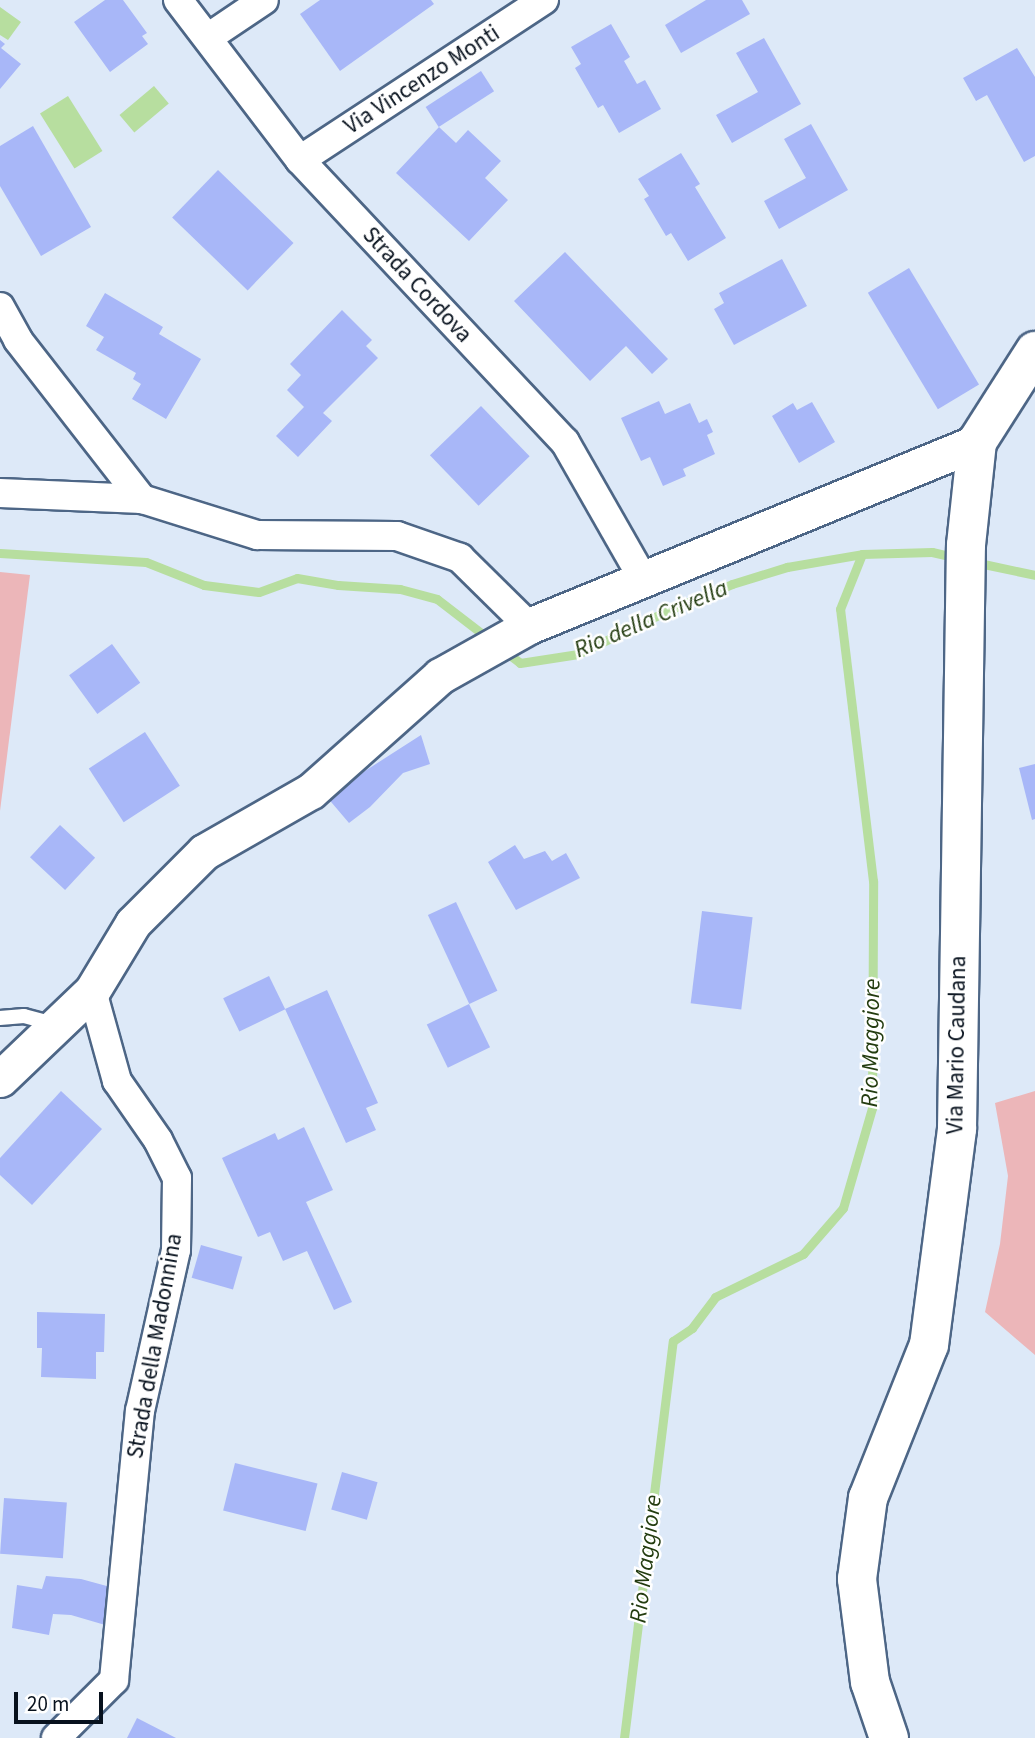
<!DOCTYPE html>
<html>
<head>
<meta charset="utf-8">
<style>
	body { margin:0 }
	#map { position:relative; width:1035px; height:1738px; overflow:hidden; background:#dde9f8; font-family:"Source Sans 3",sans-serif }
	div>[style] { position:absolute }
	.green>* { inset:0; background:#ecb6b9 }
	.water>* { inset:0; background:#b7de9f; transform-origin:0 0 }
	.stream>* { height:9px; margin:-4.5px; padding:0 4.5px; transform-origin:4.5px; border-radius:4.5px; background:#b7de9f }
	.building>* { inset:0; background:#a8b7f8; transform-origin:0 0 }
	.roads { filter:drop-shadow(2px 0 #4d6686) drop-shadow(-2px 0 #4d6686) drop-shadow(0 2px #4d6686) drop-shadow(0 -2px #4d6686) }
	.service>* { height:14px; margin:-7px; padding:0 7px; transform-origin:7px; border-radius:7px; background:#fff }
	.minor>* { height:28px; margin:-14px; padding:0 14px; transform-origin:14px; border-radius:14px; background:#fff }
	.tertiary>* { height:35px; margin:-17.5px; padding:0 17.5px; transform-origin:17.5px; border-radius:17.5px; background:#fff }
	.secondary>* { height:38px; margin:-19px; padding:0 19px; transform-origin:19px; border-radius:19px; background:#fff }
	span { translate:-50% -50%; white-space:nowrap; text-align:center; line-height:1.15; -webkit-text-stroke:5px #fff; paint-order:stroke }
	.street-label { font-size:23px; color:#07111d }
	.water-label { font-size:24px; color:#233c10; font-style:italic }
	.scale { position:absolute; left:14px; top:1692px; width:89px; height:32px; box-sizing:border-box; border:4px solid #07111d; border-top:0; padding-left:9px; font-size:21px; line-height:24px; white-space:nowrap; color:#07111d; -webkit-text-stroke:5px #fff; paint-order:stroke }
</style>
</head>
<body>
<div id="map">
	<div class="green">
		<div style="clip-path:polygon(0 572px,30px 575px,0 811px)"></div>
		<div style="clip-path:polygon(1035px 1091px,1035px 1355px,985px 1312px,1000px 1244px,1008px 1176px,995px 1103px)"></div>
	</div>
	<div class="water">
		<div style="clip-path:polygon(0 7px,21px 22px,8px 40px,0 35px)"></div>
		<div style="left:154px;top:86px;width:23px;height:45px;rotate:50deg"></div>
		<div style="left:68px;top:96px;width:65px;height:33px;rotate:58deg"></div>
	</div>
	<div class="stream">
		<div style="left:0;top:553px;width:146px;rotate:3.5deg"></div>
		<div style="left:146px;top:562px;width:62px;rotate:21.6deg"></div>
		<div style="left:204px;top:585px;width:55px;rotate:7.3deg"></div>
		<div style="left:259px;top:592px;width:40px;rotate:-20.2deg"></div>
		<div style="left:297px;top:578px;width:42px;rotate:9.7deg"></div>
		<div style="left:338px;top:585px;width:62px;rotate:3.7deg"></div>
		<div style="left:400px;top:589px;width:38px;rotate:15deg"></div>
		<div style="left:437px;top:599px;width:66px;rotate:37.6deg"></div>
		<div style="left:974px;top:562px;width:62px;rotate:12deg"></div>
		<div style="left:503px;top:650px;width:21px;rotate:37deg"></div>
		<div style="left:520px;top:663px;width:59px;rotate:-8.8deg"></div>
		<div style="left:578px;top:654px;width:101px;rotate:-25.8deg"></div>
		<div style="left:669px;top:610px;width:68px;rotate:-22.4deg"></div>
		<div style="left:732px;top:584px;width:58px;rotate:-17.2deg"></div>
		<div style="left:787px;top:567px;width:76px;rotate:-9.8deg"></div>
		<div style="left:862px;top:554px;width:70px;rotate:-1.6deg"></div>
		<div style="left:932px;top:552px;width:26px;rotate:13deg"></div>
		<div style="left:624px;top:1738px;width:400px;rotate:-83deg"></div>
		<div style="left:673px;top:1341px;width:23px;rotate:-34deg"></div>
		<div style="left:692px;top:1328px;width:39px;rotate:-53deg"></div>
		<div style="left:715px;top:1297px;width:98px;rotate:-26deg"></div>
		<div style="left:803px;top:1254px;width:61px;rotate:-49deg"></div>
		<div style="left:843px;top:1208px;width:104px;rotate:-73.8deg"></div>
		<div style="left:872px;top:1108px;width:227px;rotate:-89.7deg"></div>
		<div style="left:873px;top:881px;width:274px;rotate:-96.9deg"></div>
		<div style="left:840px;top:609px;width:59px;rotate:-68.2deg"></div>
	</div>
	<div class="building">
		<div style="clip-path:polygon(105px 0,123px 0,147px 33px,142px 36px,148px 44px,110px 72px,74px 22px)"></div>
		<div style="clip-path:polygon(320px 0,431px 0,434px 4px,340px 71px,300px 14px)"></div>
		<div style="clip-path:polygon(706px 0,742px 0,750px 14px,681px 53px,665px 25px)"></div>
		<div style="clip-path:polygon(611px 24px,630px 57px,624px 61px,637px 84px,645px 80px,661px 109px,619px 133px,603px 105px,598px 108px,575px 68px,581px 64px,571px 47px)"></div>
		<div style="clip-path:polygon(764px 38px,801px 104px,732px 143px,716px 115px,758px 92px,736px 53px)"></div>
		<div style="clip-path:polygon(0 40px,5px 44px,1px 48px,21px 64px,0 89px)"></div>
		<div style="clip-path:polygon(1017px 48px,1035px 77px,1035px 156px,1024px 162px,987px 95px,976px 101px,963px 78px)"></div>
		<div style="left:481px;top:71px;width:24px;height:66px;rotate:57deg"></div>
		<div style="clip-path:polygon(811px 124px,848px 190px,779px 229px,764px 201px,806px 178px,784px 139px)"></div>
		<div style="clip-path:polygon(33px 126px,91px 227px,41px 256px,0 186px,0 146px)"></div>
		<div style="clip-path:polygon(439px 127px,456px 143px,468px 130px,501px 161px,485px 178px,508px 200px,469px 241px,396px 173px)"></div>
		<div style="clip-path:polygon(681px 153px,700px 184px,695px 187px,726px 238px,688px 261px,671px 233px,666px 236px,644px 199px,649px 196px,638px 179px)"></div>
		<div style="left:218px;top:170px;width:105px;height:66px;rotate:44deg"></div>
		<div style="clip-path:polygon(565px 252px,668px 359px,652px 374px,626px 346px,590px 381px,514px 301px)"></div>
		<div style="clip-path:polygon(782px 259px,807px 306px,734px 345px,714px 309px,724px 303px,719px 293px)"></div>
		<div style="left:909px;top:268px;width:136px;height:48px;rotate:59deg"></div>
		<div style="clip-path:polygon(105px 293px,163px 327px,159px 334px,201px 359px,166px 419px,132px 399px,141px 384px,133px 379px,136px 373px,96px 350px,104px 337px,86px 326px)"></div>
		<div style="clip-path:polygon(342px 310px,372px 340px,366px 346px,378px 358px,323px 413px,332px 421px,298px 457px,276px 436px,304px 407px,287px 390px,301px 375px,290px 364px)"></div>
		<div style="clip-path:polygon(659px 401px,665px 414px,690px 403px,699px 423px,707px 419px,713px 432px,707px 435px,715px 454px,683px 469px,686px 476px,663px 486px,650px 457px,641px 461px,621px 418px)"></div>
		<div style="clip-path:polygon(812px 402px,835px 442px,799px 463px,772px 416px,793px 403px,797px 410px)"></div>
		<div style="left:481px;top:406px;width:70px;height:71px;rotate:46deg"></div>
		<div style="left:112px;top:644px;width:48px;height:53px;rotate:54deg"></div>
		<div style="left:145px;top:732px;width:64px;height:67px;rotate:57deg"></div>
		<div style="clip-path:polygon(421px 735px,430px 764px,403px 773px,370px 807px,349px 823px,326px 796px)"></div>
		<div style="clip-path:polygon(1035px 764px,1035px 819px,1032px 820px,1019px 768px)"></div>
		<div style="left:60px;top:825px;width:48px;height:44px;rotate:43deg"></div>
		<div style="clip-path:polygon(515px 845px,524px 859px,545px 851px,552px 861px,566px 853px,580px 878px,516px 910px,488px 862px)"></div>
		<div style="left:456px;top:902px;width:98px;height:31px;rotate:65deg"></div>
		<div style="left:702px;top:911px;width:51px;height:93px;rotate:7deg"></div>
		<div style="left:269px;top:976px;width:37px;height:51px;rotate:64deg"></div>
		<div style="clip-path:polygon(327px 990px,378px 1103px,366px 1108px,376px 1130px,346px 1143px,285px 1009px)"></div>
		<div style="left:469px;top:1004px;width:48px;height:47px;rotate:64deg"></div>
		<div style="clip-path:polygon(61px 1091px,102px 1129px,32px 1205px,0 1175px,0 1158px)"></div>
		<div style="clip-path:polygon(304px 1127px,333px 1190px,306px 1202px,352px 1302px,334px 1310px,307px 1251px,283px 1261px,270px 1232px,258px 1237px,222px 1158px,275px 1133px,278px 1140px)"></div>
		<div style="left:201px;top:1245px;width:43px;height:34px;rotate:16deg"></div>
		<div style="clip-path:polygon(37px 1312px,105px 1314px,104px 1352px,96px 1352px,96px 1379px,41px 1377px,42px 1348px,37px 1348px)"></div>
		<div style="left:235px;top:1463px;width:85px;height:49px;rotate:14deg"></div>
		<div style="left:342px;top:1472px;width:37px;height:39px;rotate:16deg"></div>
		<div style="left:4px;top:1498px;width:63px;height:56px;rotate:4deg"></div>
		<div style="clip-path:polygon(46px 1576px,81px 1579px,114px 1588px,112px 1627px,71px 1615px,53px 1614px,49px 1635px,12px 1628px,17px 1585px,42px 1589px)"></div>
		<div style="clip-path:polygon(137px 1718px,176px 1738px,127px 1738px)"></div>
	</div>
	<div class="roads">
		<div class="service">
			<div style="left:0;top:1018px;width:24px;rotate:-5deg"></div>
			<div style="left:24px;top:1016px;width:30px;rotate:15deg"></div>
		</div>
		<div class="minor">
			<div style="left:178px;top:0;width:201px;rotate:52.7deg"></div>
			<div style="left:300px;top:160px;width:387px;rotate:46.8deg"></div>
			<div style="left:565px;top:442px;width:158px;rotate:60.3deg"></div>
			<div style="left:209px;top:37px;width:66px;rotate:-33.9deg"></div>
			<div style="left:300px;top:160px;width:292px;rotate:-33.3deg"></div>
			<div style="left:0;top:307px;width:38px;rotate:61deg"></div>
			<div style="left:18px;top:340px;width:202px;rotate:52.1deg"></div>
			<div style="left:0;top:493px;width:142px;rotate:2.4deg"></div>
			<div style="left:142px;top:499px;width:121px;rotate:17.4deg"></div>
			<div style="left:257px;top:535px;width:140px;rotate:0.4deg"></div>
			<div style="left:397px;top:536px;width:67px;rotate:19.2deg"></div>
			<div style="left:460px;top:558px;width:97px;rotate:44.6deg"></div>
			<div style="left:56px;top:1738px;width:82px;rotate:-45deg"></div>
			<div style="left:114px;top:1680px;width:270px;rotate:-84.5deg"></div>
			<div style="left:140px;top:1411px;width:165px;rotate:-77.4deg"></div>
			<div style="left:176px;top:1250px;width:72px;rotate:-89.2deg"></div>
			<div style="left:177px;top:1178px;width:42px;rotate:-116.6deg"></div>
			<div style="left:158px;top:1140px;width:72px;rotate:-124.8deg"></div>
			<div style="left:117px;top:1081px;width:93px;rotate:-105.5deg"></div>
		</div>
		<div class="tertiary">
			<div style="left:0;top:1079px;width:127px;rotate:-43.7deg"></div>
			<div style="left:92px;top:991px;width:79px;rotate:-58.9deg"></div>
			<div style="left:133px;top:923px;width:100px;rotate:-45deg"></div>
			<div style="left:204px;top:852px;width:123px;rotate:-29.7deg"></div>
			<div style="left:311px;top:791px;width:173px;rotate:-41.7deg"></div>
			<div style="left:440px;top:676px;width:102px;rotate:-29.3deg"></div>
			<div style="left:529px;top:626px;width:484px;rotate:-22.3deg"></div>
		</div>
		<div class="secondary">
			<div style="left:889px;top:1738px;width:59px;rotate:-108.7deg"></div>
			<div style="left:870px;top:1682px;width:104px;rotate:-97.2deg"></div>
			<div style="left:857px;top:1579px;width:82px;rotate:-82.3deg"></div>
			<div style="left:868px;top:1498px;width:165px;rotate:-68.3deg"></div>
			<div style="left:929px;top:1345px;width:218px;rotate:-82.6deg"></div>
			<div style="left:957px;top:1129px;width:584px;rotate:-89.12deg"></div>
			<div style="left:966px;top:545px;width:104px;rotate:-83.9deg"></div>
			<div style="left:977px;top:442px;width:108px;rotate:-57.5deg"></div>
		</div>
	</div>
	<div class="street-label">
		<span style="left:422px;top:80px;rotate:-33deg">Via Vincenzo Monti</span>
		<span style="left:417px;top:285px;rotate:47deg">Strada Cordova</span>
		<span style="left:957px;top:1045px;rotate:-89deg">Via Mario Caudana</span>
		<span style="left:155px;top:1346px;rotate:-80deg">Strada della Madonnina</span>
	</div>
	<div class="water-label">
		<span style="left:651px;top:619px;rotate:-23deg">Rio della Crivella</span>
		<span style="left:871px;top:1043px;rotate:-89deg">Rio Maggiore</span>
		<span style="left:646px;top:1559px;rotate:-83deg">Rio Maggiore</span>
	</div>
	<div class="scale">20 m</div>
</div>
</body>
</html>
